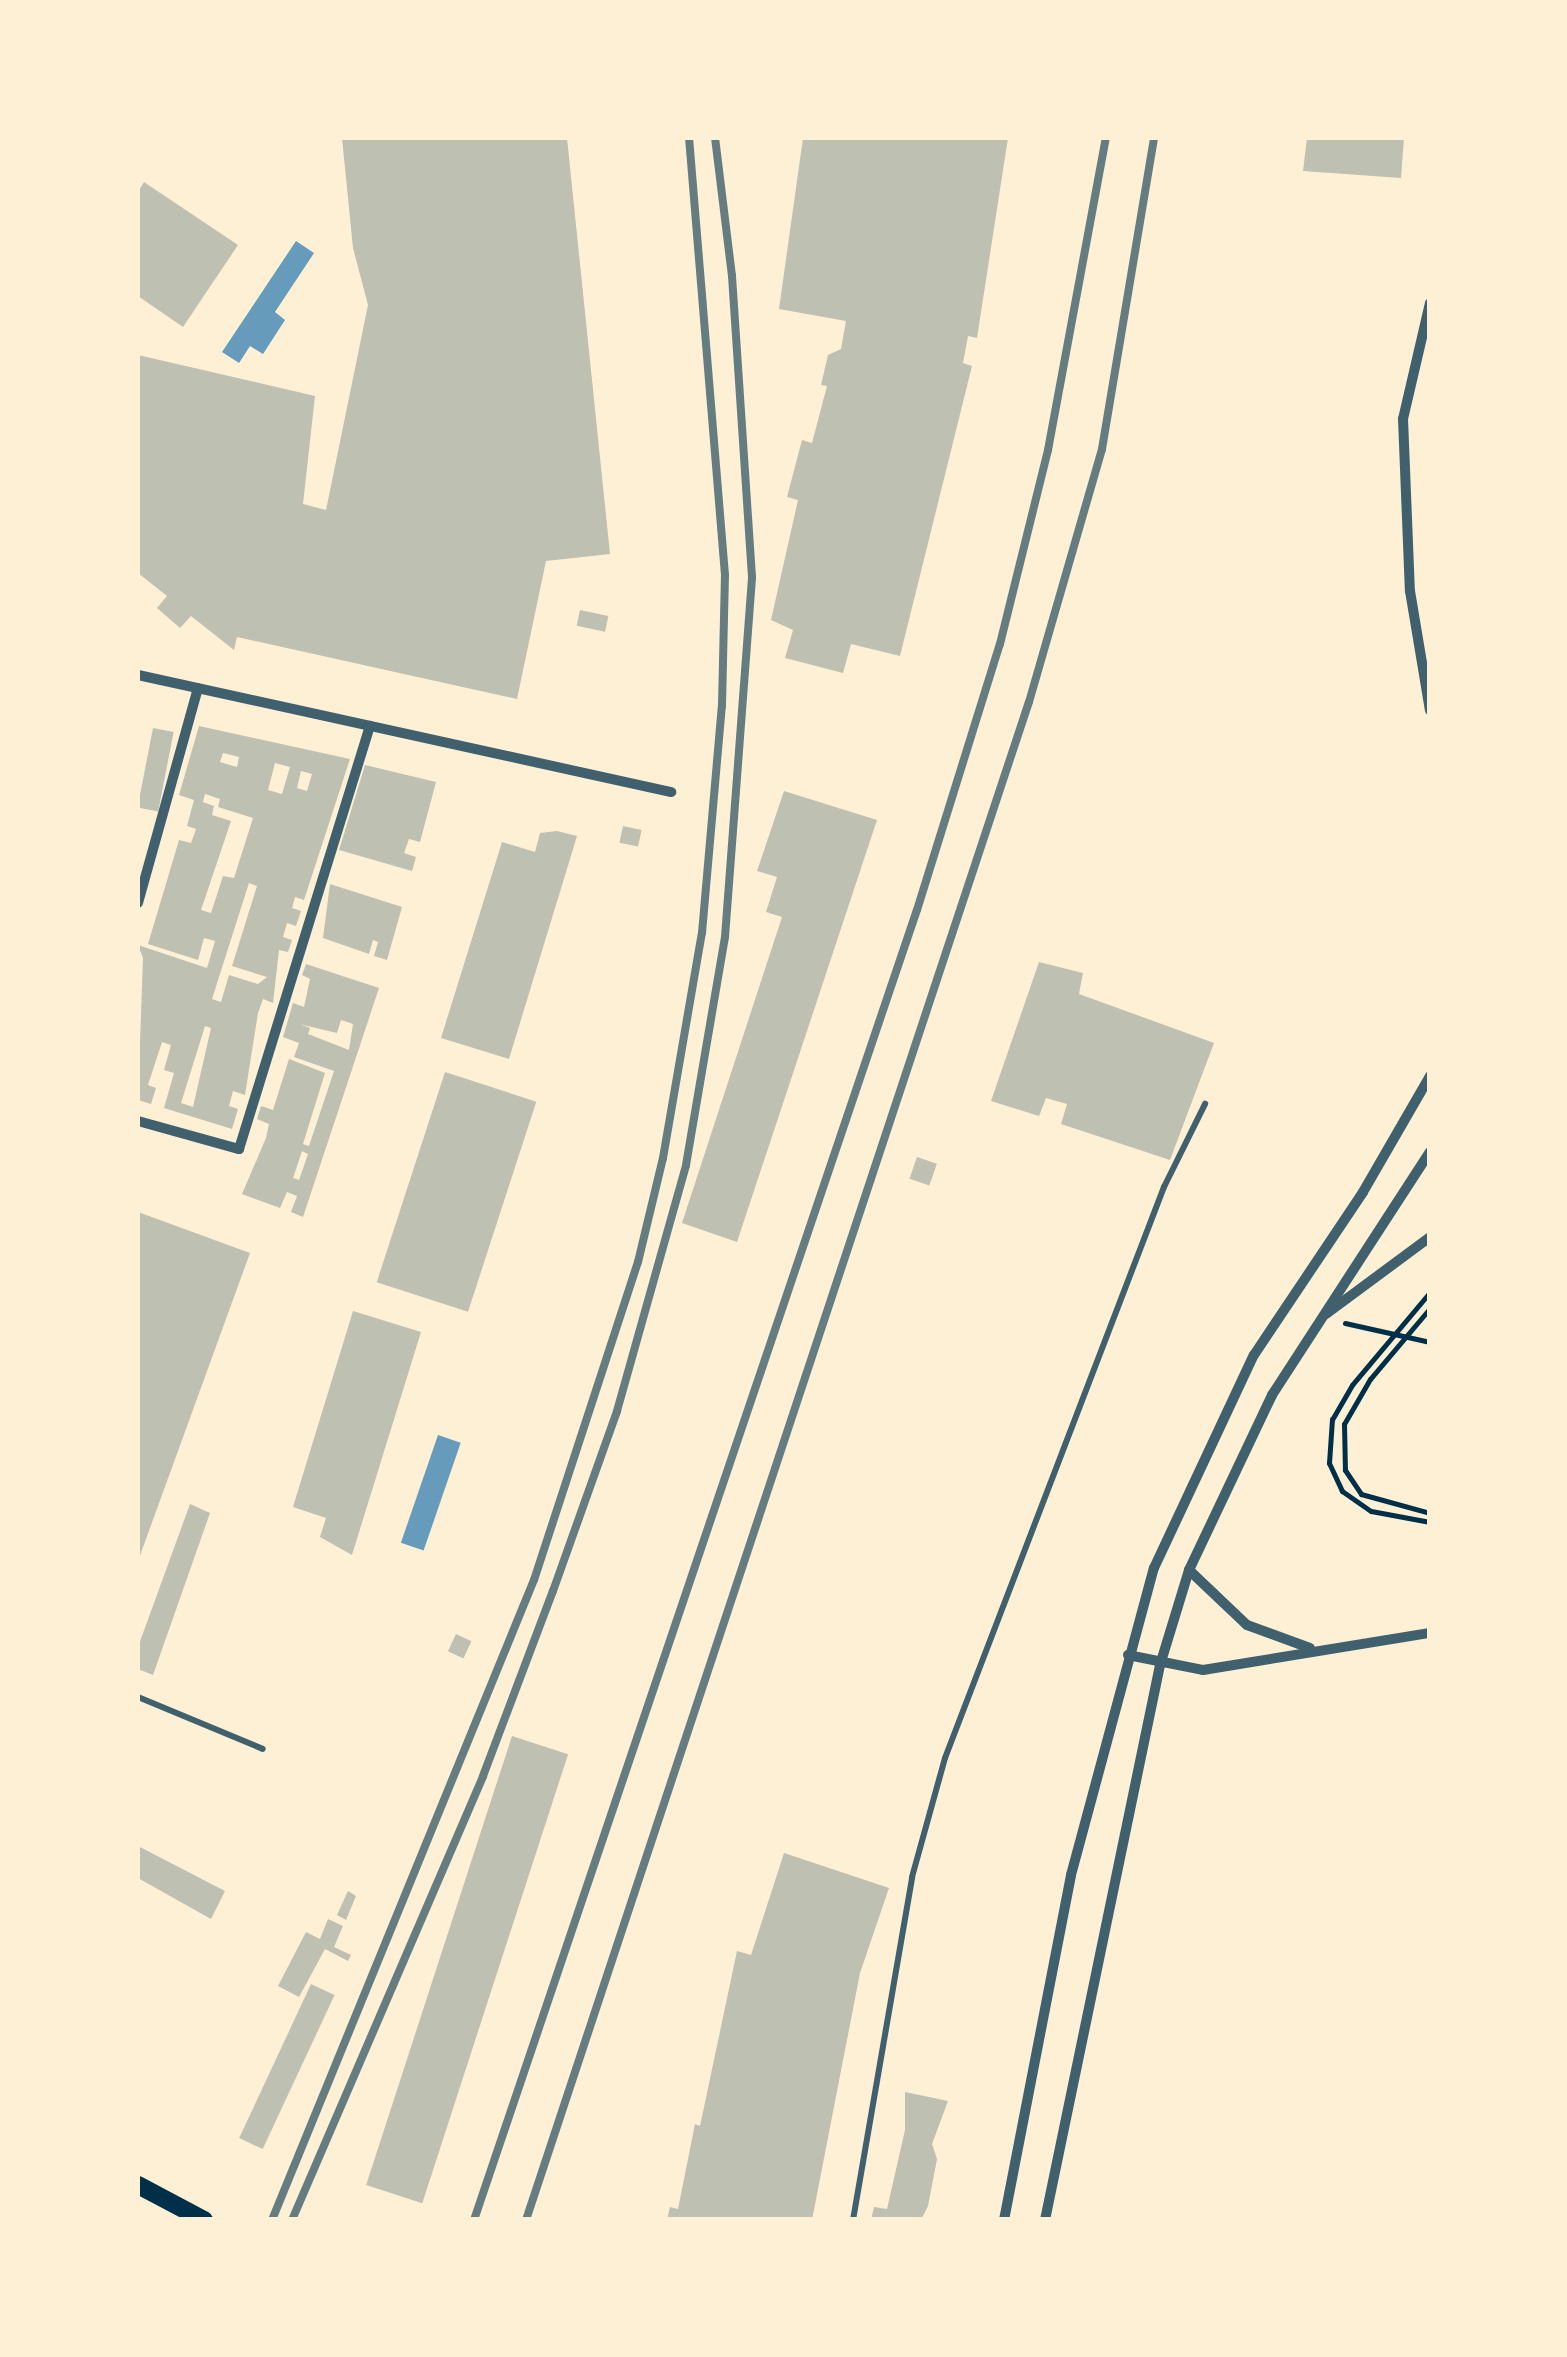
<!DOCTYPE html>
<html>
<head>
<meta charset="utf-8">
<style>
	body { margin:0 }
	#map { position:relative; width:1567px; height:2357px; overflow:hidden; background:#fdf0d5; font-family:Lato,sans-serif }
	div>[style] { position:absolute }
	.water>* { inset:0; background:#669bbc; transform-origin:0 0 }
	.building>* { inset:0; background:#bec0b2; transform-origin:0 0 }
	.path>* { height:5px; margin:-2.5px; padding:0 2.5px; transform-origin:2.5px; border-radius:2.5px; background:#003049 }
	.service>* { height:6px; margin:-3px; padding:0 3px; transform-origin:3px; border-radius:3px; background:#3f606c }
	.minor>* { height:10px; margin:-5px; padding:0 5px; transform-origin:5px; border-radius:5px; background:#3f606c }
	.secondary>* { height:18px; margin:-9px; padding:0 9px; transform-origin:9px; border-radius:9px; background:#003049 }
	.rail>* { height:8px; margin:-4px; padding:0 4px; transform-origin:4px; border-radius:4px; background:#657d81 }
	span { translate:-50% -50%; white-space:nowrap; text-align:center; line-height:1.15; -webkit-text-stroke:10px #fdf0d5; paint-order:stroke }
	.frame { position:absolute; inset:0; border:140px solid #fdf0d5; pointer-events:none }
</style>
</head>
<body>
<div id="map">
	<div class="water">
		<div style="clip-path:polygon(296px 241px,314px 253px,275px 312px,285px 320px,263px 354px,250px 346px,239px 363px,222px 352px)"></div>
		<div style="left:438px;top:1435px;width:24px;height:114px;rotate:19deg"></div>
	</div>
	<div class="building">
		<div style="clip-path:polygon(342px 138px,567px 138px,610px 554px,546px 561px,517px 699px,237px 637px,234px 650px,191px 616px,180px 628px,157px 608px,167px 596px,138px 573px,138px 355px,315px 396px,303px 504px,326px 510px,368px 305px,353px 248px)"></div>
		<div style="clip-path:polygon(803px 138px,1008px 138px,977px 338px,968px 336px,963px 363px,972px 366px,900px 656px,851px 644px,843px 673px,785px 658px,793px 630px,771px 620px,798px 500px,787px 497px,802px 440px,812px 443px,827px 386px,821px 385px,828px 355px,841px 349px,846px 321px,779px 309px)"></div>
		<div style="clip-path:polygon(1307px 138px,1404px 138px,1401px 178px,1303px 171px)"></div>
		<div style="clip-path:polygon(144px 182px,238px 245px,183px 327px,138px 296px,138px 192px)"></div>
		<div style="left:580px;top:610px;width:29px;height:16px;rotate:12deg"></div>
		<div style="clip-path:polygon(evenodd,199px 726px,350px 759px,304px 900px,295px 897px,292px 908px,301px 911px,296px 926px,287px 923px,283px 937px,292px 940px,288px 952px,279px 950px,273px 1003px,263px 999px,258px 1013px,245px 1095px,233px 1091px,229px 1106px,238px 1109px,232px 1129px,164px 1108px,174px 1073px,164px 1070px,171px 1045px,162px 1042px,148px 1085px,156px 1088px,151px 1104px,138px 1100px,143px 958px,138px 945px,207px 968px,215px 941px,204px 938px,198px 960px,148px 944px,179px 840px,191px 843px,196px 829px,187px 826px,194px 800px,179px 795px,199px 726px,223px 753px,239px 757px,237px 767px,220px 762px,223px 753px,199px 726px,275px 763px,290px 767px,282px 794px,268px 790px,275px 763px,199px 726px,301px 771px,312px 774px,307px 791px,297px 788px,301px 771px,199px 726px,205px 794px,220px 799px,218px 807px,253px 818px,234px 878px,223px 876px,211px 913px,201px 910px,231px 821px,212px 815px,214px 806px,203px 802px,205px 794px,199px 726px,249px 883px,257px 886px,232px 966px,267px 977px,258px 984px,229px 975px,221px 1002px,212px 999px,249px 883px,199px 726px,205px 1026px,211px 1028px,193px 1107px,181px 1103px,205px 1026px)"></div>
		<div style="left:153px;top:728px;width:21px;height:81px;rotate:11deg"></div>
		<div style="clip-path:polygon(365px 765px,436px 782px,420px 842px,409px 839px,404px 853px,416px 857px,412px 871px,339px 850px)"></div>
		<div style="clip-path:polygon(784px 791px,877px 820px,737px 1242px,682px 1223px,782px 917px,766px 912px,777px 877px,757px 871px)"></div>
		<div style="left:623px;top:826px;width:19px;height:17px;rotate:12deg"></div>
		<div style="clip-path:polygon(557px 831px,577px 836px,509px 1059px,441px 1038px,502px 842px,535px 852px,540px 833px)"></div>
		<div style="clip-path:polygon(330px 884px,402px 907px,387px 960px,374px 956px,378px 942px,373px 940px,369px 954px,323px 938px)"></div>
		<div style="clip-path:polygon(1039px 962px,1083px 973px,1079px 994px,1214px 1043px,1170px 1160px,1061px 1124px,1067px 1104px,1046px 1098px,1039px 1116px,991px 1101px)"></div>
		<div style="clip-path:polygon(evenodd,306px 964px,379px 988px,303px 1217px,291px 1212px,297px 1196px,287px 1192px,280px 1208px,242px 1194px,266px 1138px,269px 1124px,257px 1119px,261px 1106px,273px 1110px,289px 1059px,325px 1073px,303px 1144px,309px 1146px,334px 1071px,294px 1057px,299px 1043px,283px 1037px,293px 1003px,304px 1007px,310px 979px,302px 975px,306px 964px,341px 1020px,353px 1024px,349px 1050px,308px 1034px,310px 1028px,299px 1024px,337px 1033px,341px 1020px,306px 964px,302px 1151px,308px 1154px,299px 1180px,293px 1178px,302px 1151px)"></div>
		<div style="left:445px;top:1072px;width:96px;height:221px;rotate:18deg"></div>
		<div style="left:917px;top:1157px;width:21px;height:23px;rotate:19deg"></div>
		<div style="clip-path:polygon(138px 1212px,250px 1253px,138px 1561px)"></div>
		<div style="clip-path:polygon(353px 1311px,421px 1332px,352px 1555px,320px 1537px,326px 1518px,293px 1507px)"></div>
		<div style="clip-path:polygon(190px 1504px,210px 1513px,153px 1675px,138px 1669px,138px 1647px)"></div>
		<div style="left:456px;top:1634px;width:17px;height:19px;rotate:25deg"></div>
		<div style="left:512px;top:1736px;width:59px;height:472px;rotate:18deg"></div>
		<div style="clip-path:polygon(138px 1846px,225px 1891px,211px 1919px,138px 1878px)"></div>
		<div style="clip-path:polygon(784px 1853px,889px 1888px,860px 1973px,812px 2220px,667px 2220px,670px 2207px,678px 2209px,695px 2124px,700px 2126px,737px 1951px,751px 1955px)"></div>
		<div style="clip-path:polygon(348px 1891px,356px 1896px,346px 1920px,337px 1915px)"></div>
		<div style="clip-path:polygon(328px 1919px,343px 1926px,334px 1947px,351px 1955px,348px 1961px,325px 1949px,299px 1997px,278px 1986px,306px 1932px,320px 1939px)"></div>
		<div style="left:311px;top:1984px;width:26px;height:170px;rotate:25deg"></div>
		<div style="clip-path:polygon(905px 2092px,948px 2101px,932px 2144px,937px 2159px,928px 2206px,921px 2220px,871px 2220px,874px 2207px,887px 2209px,905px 2130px)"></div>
	</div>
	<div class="path">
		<div style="left:1430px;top:1292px;width:121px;rotate:130deg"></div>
		<div style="left:1352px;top:1385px;width:39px;rotate:120deg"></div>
		<div style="left:1332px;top:1419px;width:44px;rotate:93.9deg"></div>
		<div style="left:1329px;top:1463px;width:31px;rotate:65deg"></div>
		<div style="left:1342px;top:1491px;width:35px;rotate:35deg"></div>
		<div style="left:1371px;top:1511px;width:60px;rotate:10.6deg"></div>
		<div style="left:1430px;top:1308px;width:93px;rotate:130.2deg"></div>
		<div style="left:1370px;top:1379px;width:52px;rotate:120deg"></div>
		<div style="left:1344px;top:1424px;width:46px;rotate:88.8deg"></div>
		<div style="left:1345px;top:1470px;width:29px;rotate:56deg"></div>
		<div style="left:1361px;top:1494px;width:72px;rotate:15.4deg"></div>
		<div style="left:1345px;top:1323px;width:87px;rotate:12.6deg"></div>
	</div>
	<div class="service">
		<div style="left:138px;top:1697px;width:135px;rotate:22.6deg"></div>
		<div style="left:853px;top:2220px;width:348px;rotate:-80.2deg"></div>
		<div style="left:912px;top:1877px;width:123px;rotate:-74.5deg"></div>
		<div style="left:945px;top:1758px;width:612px;rotate:-69.02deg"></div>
		<div style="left:1164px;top:1187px;width:93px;rotate:-63.7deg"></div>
	</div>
	<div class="minor">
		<div style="left:1430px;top:303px;width:119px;rotate:103.1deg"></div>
		<div style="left:1403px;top:419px;width:172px;rotate:87.7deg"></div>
		<div style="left:1410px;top:591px;width:121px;rotate:80.5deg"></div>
		<div style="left:138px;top:675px;width:546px;rotate:12.38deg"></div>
		<div style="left:138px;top:903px;width:223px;rotate:-74.4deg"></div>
		<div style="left:138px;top:1121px;width:105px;rotate:15.5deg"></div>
		<div style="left:239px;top:1149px;width:443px;rotate:-72.8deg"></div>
		<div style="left:1326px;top:1314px;width:129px;rotate:-36.5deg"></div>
		<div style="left:1189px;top:1570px;width:80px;rotate:43.5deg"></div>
		<div style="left:1247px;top:1625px;width:67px;rotate:20.1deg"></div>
		<div style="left:1128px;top:1655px;width:76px;rotate:11.3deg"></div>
		<div style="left:1203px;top:1670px;width:230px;rotate:-9.3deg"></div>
		<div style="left:1004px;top:2220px;width:351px;rotate:-79deg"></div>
		<div style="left:1071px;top:1875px;width:318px;rotate:-74.9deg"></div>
		<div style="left:1154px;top:1568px;width:235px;rotate:-64.9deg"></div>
		<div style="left:1254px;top:1355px;width:196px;rotate:-56.2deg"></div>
		<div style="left:1363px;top:1192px;width:134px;rotate:-60deg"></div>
		<div style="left:1045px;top:2220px;width:567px;rotate:-78.29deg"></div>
		<div style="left:1160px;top:1665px;width:99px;rotate:-73deg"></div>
		<div style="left:1189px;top:1570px;width:194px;rotate:-64.6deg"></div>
		<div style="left:1272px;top:1395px;width:290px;rotate:-57deg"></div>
	</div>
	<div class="secondary">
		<div style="left:138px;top:2185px;width:75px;rotate:27.9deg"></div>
	</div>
	<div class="rail">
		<div style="left:272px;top:2220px;width:692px;rotate:-67.74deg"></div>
		<div style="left:534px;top:1580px;width:335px;rotate:-71.9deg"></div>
		<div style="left:638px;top:1262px;width:107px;rotate:-76.5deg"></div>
		<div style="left:663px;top:1158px;width:228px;rotate:-80.2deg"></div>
		<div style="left:702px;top:933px;width:228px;rotate:-85deg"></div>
		<div style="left:722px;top:706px;width:131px;rotate:-88.7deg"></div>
		<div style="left:725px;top:575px;width:438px;rotate:-94.7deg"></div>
		<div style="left:292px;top:2220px;width:483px;rotate:-66.7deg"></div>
		<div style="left:483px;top:1776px;width:198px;rotate:-69.3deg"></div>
		<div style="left:553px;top:1591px;width:191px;rotate:-70.4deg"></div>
		<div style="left:617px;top:1411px;width:255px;rotate:-74.3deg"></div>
		<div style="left:686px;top:1165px;width:231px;rotate:-80.3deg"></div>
		<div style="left:725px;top:937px;width:361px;rotate:-85.7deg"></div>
		<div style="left:752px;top:577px;width:302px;rotate:-93.8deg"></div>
		<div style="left:732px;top:276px;width:139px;rotate:-97deg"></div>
		<div style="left:474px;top:2220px;width:1383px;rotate:-71.32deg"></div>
		<div style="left:917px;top:910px;width:279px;rotate:-72.7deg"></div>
		<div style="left:1000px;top:644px;width:200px;rotate:-76.1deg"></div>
		<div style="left:1048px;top:450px;width:317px;rotate:-79.5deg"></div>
		<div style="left:526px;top:2220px;width:1599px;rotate:-71.67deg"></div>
		<div style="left:1029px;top:702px;width:263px;rotate:-73.9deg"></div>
		<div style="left:1102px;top:449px;width:315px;rotate:-80.5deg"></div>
	</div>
	<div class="frame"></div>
</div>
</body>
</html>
